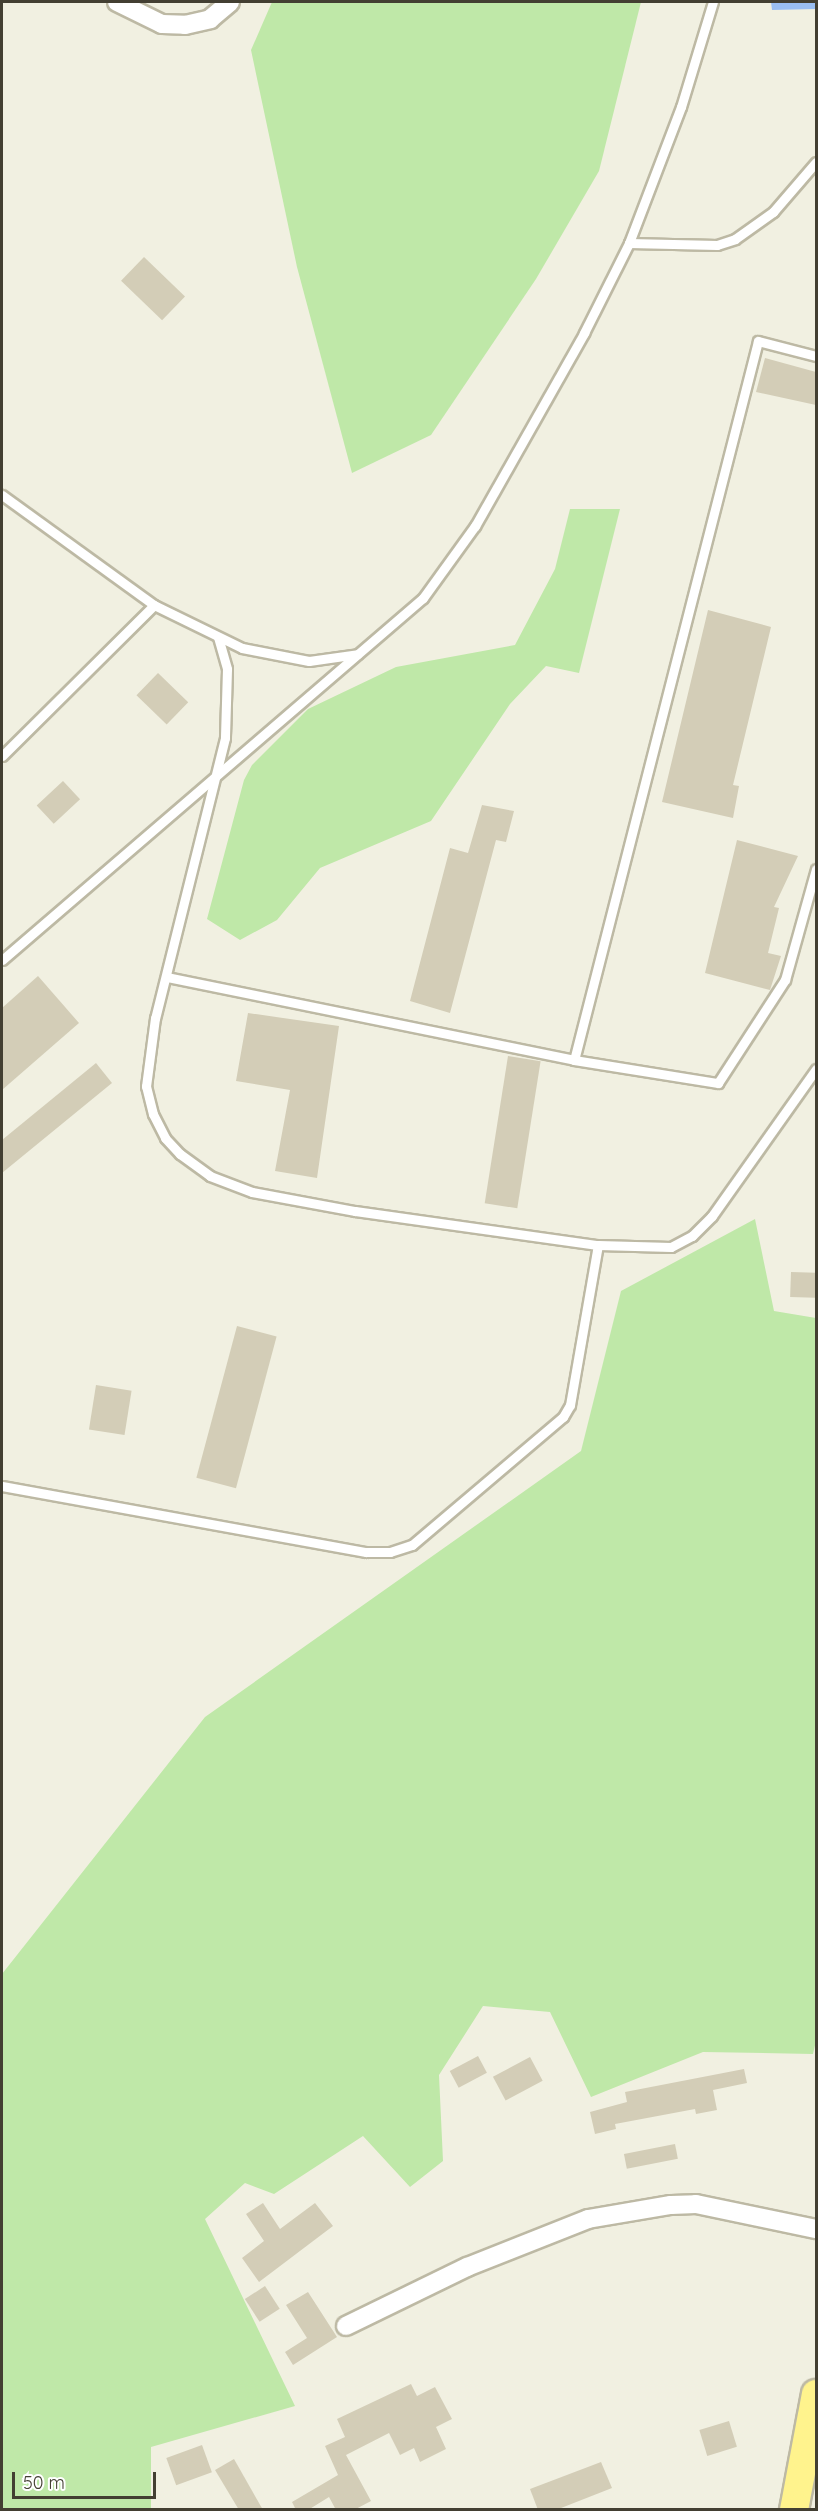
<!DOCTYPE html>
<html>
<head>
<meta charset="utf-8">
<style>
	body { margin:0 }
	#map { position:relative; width:818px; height:2511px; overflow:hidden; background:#f1f0e1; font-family:Quicksand,sans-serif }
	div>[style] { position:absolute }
	.green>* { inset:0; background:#bfe8a8 }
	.water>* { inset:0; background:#9abef2 }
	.building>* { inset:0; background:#d3cdb7; transform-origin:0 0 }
	.roads { filter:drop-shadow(2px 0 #bdb9a4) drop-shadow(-2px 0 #bdb9a4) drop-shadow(0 2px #bdb9a4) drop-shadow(0 -2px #bdb9a4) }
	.lane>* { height:9px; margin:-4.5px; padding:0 4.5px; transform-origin:4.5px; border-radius:4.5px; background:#fff }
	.street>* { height:18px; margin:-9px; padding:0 9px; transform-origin:9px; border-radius:9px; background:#fff }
	.primary>* { height:28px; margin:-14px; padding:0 14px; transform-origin:14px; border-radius:14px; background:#fff38d }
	span { translate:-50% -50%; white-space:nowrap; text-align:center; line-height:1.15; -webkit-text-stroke:4.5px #fff; paint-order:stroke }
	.frame { position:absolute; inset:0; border:3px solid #433f32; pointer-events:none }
	.scale { position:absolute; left:12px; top:2472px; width:144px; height:27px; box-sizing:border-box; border:3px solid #433f32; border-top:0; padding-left:8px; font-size:18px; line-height:21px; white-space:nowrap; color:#433f32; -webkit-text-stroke:4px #fff; paint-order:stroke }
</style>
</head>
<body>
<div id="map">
	<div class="green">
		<div style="clip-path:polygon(272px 2px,641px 2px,599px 171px,536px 279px,431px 435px,352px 473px,297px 267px,251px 50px)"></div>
		<div style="clip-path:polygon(570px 509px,620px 509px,579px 673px,546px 666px,510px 704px,431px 821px,320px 868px,277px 920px,240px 940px,207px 919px,244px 780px,252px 765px,308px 709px,396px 667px,515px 645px,555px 569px)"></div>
		<div style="clip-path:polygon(755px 1219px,774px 1311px,816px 1318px,816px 2041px,813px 2054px,703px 2052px,591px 2097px,550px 2012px,483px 2006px,439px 2075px,443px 2161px,410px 2187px,363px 2136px,274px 2194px,245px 2183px,205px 2219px,295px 2406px,151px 2447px,151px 2509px,2px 2509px,2px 1974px,205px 1717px,581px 1451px,621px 1291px)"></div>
	</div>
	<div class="water">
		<div style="clip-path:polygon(771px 2px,816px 2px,816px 9px,772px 10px)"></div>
	</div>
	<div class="building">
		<div style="left:144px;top:257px;width:57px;height:33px;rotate:44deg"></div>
		<div style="clip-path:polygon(765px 358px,816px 372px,816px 405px,756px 392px)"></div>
		<div style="clip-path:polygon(708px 610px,771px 627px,733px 785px,739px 786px,733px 818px,662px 802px)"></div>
		<div style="left:158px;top:673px;width:42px;height:31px;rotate:44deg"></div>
		<div style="left:63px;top:781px;width:25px;height:36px;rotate:47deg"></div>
		<div style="clip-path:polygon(482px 805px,514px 811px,506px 842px,496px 840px,450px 1013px,410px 1001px,450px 848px,468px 853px)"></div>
		<div style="clip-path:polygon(737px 840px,798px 856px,774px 907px,779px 908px,768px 953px,781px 956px,770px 990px,705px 973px)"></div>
		<div style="clip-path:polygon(38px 976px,79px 1023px,2px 1090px,2px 1008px)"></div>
		<div style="clip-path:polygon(248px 1013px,339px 1026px,317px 1178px,275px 1171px,290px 1090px,236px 1081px)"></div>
		<div style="left:508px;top:1056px;width:33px;height:149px;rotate:9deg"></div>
		<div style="clip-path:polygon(96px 1063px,112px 1083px,2px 1173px,2px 1140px)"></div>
		<div style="left:791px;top:1272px;width:25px;height:25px;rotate:2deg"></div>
		<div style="left:237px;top:1326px;width:41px;height:157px;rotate:15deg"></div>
		<div style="left:96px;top:1385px;width:36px;height:45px;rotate:9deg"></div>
		<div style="left:478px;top:2056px;width:19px;height:32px;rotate:62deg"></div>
		<div style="left:530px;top:2057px;width:27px;height:42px;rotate:62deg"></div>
		<div style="clip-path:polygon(744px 2069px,747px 2083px,713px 2090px,717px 2110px,696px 2114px,695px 2109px,615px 2124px,616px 2129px,595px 2134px,590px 2112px,627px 2102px,625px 2092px)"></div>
		<div style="left:675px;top:2144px;width:15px;height:52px;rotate:79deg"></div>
		<div style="clip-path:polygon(263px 2203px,280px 2229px,315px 2203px,333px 2226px,259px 2282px,242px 2258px,264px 2241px,246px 2214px)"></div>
		<div style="left:265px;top:2286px;width:27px;height:24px;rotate:57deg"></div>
		<div style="clip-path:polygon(308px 2292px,337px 2337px,293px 2365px,285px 2352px,307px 2338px,286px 2305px)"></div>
		<div style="clip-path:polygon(411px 2384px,417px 2396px,435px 2387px,452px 2419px,436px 2427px,446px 2449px,420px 2462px,414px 2448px,400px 2455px,389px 2433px,346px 2455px,371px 2501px,354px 2510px,336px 2510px,329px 2497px,308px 2510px,296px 2510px,292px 2502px,338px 2475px,325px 2446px,345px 2437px,337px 2419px)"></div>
		<div style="left:729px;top:2421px;width:27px;height:31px;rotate:73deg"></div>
		<div style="left:202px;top:2445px;width:29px;height:38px;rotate:70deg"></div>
		<div style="clip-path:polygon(234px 2459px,263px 2510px,239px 2510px,215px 2470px)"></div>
		<div style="clip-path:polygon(601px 2462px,612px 2488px,556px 2510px,538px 2510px,530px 2489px)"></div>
	</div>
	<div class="roads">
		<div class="lane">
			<div style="left:629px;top:243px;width:88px;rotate:1.3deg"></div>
			<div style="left:717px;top:245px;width:19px;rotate:-18deg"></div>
			<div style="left:735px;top:239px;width:47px;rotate:-35.4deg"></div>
			<div style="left:773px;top:212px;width:66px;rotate:-49.3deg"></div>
			<div style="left:816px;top:356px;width:60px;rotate:-165.5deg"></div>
			<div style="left:758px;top:341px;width:742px;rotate:104.35deg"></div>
			<div style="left:574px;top:1060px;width:146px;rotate:9.1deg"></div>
			<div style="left:718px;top:1083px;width:123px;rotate:-57deg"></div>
			<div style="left:785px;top:980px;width:115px;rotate:-74.4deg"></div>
			<div style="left:2px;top:495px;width:188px;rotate:35.9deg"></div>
			<div style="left:154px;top:605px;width:98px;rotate:26deg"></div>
			<div style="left:242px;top:648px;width:68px;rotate:11deg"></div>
			<div style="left:309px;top:661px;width:49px;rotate:-8.1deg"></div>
			<div style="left:218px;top:637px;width:33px;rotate:74deg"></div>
			<div style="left:227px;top:669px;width:69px;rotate:91.7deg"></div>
			<div style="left:225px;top:738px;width:289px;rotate:104deg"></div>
			<div style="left:155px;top:1018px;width:69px;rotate:97.5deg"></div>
			<div style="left:146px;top:1086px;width:29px;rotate:76deg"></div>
			<div style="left:153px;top:1114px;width:27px;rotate:63deg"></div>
			<div style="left:165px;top:1138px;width:22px;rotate:47deg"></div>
			<div style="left:180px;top:1154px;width:37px;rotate:36deg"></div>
			<div style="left:210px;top:1176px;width:45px;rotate:20.9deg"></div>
			<div style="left:252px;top:1192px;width:105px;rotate:10.5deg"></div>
			<div style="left:355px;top:1211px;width:245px;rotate:8deg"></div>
			<div style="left:598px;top:1245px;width:73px;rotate:1.6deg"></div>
			<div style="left:671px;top:1247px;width:24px;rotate:-28deg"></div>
			<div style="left:692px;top:1236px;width:28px;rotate:-45deg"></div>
			<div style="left:712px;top:1216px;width:180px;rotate:-54.7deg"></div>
			<div style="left:2px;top:756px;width:214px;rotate:-44.8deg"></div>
			<div style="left:2px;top:960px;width:555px;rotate:-40.69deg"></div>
			<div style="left:423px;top:598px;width:89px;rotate:-54.2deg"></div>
			<div style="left:475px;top:526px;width:222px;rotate:-60.5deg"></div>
			<div style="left:584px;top:333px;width:101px;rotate:-63.4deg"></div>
			<div style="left:629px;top:243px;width:146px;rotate:-69.1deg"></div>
			<div style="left:681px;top:107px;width:110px;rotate:-73.1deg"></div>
			<div style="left:167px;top:977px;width:415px;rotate:11.5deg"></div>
			<div style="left:2px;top:1486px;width:370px;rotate:10.3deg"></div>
			<div style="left:366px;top:1552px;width:24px"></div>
			<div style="left:390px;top:1552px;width:23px;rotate:-18deg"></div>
			<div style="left:412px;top:1545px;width:198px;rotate:-40.3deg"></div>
			<div style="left:563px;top:1417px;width:14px;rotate:-60deg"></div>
			<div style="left:570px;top:1405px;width:162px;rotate:-80.1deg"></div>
		</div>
		<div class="street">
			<div style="left:117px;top:2px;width:50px;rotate:26.1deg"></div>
			<div style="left:162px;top:24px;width:23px;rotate:2deg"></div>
			<div style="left:185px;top:25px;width:26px;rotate:-13deg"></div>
			<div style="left:210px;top:19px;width:26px;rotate:-40deg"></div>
			<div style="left:346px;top:2326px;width:135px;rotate:-26deg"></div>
			<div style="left:467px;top:2267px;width:130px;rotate:-21.6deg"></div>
			<div style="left:588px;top:2219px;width:84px;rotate:-9.6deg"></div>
			<div style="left:671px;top:2205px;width:25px;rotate:-2deg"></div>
			<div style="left:696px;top:2204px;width:123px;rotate:11.8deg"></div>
		</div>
		<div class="primary">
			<div style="left:794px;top:2510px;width:118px;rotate:-79.3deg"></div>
		</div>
	</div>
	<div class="frame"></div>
	<div class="scale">50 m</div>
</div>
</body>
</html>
